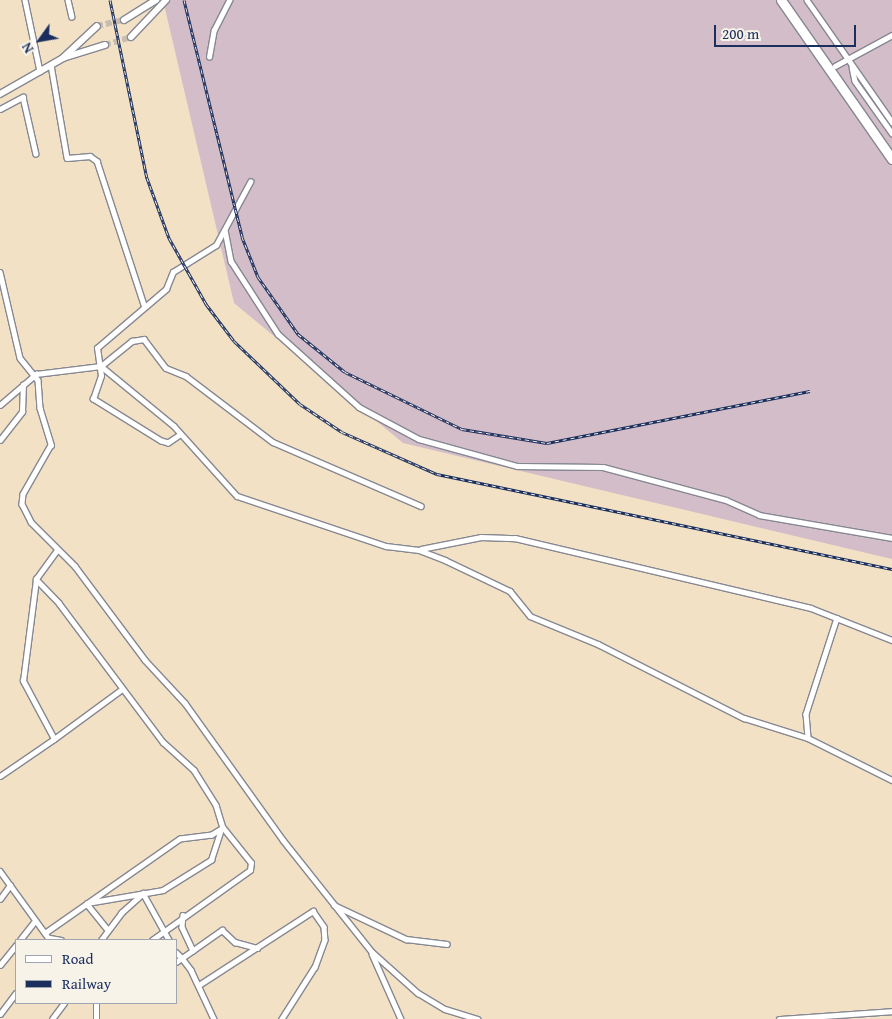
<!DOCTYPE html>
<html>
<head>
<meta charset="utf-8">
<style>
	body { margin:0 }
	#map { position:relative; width:892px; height:1019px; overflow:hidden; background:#f2e1c5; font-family:"Gentium Book Plus",serif }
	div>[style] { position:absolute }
	.industrial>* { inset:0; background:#d2bdc8 }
	.secondary-tunnel>* { height:6px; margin-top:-3px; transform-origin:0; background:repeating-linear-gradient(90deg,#c7bdb0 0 6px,transparent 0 9px) }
	.roads { filter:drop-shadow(1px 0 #868892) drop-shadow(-1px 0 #868892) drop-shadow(0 1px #868892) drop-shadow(0 -1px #868892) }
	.street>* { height:4.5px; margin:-2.25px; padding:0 2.25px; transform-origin:2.25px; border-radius:2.25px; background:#fff }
	.secondary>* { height:6px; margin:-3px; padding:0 3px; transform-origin:3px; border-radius:3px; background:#fff }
	.highway>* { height:9px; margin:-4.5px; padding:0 4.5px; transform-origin:4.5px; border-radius:4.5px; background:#fff }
	.rail>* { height:3px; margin-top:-1.5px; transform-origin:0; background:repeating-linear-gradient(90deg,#f7f3e8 0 4px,#1b2f5e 0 8px); box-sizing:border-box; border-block:1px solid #1b2f5e }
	span { translate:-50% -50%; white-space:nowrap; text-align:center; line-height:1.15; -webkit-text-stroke:5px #f7f3e8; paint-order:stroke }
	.legend { position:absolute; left:15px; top:939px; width:162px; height:65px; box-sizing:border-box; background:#f7f3e8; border:1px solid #9fa5b1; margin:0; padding:6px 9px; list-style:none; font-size:15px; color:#1b2f5e }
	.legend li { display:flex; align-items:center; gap:10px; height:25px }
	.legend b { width:25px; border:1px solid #9fa5b1 }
	.north { position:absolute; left:15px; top:15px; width:50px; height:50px; -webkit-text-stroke:4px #f7f3e8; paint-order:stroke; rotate:238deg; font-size:14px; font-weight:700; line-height:20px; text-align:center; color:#1b2f5e }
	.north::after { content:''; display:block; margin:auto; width:18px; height:22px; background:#1b2f5e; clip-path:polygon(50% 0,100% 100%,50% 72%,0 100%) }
	.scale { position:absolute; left:714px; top:25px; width:142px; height:22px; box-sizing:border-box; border:2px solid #1b2f5e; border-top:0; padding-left:6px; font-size:15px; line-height:18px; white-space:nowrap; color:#1b2f5e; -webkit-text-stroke:4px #f7f3e8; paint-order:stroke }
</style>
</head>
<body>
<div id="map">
	<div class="industrial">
		<div style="clip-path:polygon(163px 0,892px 0,892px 559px,403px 443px,234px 303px)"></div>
	</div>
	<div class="secondary-tunnel">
		<div style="left:97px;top:26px;width:28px;rotate:-13deg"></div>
		<div style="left:105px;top:45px;width:27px;rotate:-17deg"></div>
	</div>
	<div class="roads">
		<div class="street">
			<div style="left:25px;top:0;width:73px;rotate:78.1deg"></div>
			<div style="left:68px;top:0;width:17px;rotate:77deg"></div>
			<div style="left:807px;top:0;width:149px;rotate:55.1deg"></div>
			<div style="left:209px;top:57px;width:27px;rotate:-80deg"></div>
			<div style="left:214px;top:30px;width:34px;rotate:-63deg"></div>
			<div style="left:51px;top:65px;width:94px;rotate:80.2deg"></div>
			<div style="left:67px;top:158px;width:23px;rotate:-5deg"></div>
			<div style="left:90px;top:156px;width:9px;rotate:36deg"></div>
			<div style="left:97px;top:161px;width:151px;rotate:71.9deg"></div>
			<div style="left:835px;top:66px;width:65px;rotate:-28.5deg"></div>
			<div style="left:852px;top:67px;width:14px;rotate:78deg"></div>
			<div style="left:855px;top:81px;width:64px;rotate:54.6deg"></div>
			<div style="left:0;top:109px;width:26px;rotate:-28deg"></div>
			<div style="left:23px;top:97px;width:58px;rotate:77.2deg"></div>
			<div style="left:225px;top:230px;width:32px;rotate:79deg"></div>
			<div style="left:231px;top:261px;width:87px;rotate:57.2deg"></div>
			<div style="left:278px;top:334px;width:109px;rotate:42deg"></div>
			<div style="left:359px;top:407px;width:68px;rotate:28.1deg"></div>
			<div style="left:419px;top:439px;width:102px;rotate:15.4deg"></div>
			<div style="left:517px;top:466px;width:86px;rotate:0.7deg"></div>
			<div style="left:603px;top:467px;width:127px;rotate:15deg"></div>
			<div style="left:726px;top:500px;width:36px;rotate:24deg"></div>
			<div style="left:759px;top:515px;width:135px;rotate:9.8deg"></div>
			<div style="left:0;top:272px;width:88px;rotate:76.9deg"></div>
			<div style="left:20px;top:358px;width:28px;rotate:51deg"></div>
			<div style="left:38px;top:380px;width:28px;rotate:86deg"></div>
			<div style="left:40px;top:408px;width:39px;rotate:73deg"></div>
			<div style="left:51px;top:445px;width:56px;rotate:119.7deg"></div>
			<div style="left:23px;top:494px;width:10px;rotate:96deg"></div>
			<div style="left:22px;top:504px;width:20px;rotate:63deg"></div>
			<div style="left:31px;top:522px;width:62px;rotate:45deg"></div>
			<div style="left:75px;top:566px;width:117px;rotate:53.3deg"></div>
			<div style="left:145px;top:660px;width:59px;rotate:47.1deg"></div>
			<div style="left:185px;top:703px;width:168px;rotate:54.4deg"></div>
			<div style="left:283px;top:840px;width:143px;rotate:51.5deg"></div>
			<div style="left:372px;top:952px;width:62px;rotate:41.7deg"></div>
			<div style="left:418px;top:993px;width:31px;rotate:31deg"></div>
			<div style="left:445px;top:1009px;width:34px;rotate:17deg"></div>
			<div style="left:101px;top:366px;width:94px;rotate:39.4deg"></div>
			<div style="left:174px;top:426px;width:94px;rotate:48deg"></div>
			<div style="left:237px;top:496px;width:157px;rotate:18.6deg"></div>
			<div style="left:386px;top:546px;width:33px;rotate:7deg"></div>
			<div style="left:419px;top:550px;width:28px;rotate:21deg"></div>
			<div style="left:445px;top:560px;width:72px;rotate:25.5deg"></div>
			<div style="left:510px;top:591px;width:32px;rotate:51deg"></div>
			<div style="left:530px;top:616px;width:74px;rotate:22.4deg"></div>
			<div style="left:598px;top:644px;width:164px;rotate:26.9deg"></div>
			<div style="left:744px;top:718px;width:67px;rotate:17.4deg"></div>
			<div style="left:0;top:405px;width:48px;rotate:-40.7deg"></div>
			<div style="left:36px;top:374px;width:65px;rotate:-7deg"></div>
			<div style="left:101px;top:366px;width:40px;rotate:-39deg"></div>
			<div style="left:132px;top:341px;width:12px;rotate:-9deg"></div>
			<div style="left:144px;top:339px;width:36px;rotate:53deg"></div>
			<div style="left:166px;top:368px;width:22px;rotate:22deg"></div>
			<div style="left:186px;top:376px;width:109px;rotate:37.2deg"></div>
			<div style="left:273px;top:442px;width:161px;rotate:23.4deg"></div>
			<div style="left:180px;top:435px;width:14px;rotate:146deg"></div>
			<div style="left:168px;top:443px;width:7px;rotate:-164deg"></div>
			<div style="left:161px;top:441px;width:80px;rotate:-148.3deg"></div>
			<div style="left:93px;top:399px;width:24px;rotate:-71deg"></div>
			<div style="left:101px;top:376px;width:28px;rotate:-98deg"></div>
			<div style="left:97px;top:348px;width:91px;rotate:-40.5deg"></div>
			<div style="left:166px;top:289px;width:18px;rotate:-68deg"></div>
			<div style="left:173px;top:272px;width:51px;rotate:-32.1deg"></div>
			<div style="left:216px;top:245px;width:72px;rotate:-61.6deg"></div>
			<div style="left:0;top:440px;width:36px;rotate:-52deg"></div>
			<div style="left:22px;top:412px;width:27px;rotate:-88deg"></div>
			<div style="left:421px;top:549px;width:61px;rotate:-11.3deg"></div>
			<div style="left:481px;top:537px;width:34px;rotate:2deg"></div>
			<div style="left:515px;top:538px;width:304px;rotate:13.3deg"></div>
			<div style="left:811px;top:608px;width:87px;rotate:21.6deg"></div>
			<div style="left:36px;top:579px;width:33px;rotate:46deg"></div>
			<div style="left:59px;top:603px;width:174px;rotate:53.2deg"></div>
			<div style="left:163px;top:742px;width:42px;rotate:42.1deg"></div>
			<div style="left:194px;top:770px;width:41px;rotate:57.8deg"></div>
			<div style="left:216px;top:805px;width:24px;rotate:73deg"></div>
			<div style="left:223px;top:828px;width:13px;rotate:148deg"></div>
			<div style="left:212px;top:835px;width:32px;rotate:173deg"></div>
			<div style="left:180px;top:839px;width:164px;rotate:145deg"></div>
			<div style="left:837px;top:618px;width:101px;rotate:107.9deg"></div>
			<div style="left:806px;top:714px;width:24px;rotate:85deg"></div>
			<div style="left:808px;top:738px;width:94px;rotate:26.6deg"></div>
			<div style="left:54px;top:739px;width:84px;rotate:-36.3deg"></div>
			<div style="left:0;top:776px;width:65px;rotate:-34.4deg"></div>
			<div style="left:54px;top:739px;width:66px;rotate:-118.1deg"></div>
			<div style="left:23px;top:681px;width:103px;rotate:-82.7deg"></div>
			<div style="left:36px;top:579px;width:34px;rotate:-54deg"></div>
			<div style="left:0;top:871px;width:85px;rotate:54.1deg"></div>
			<div style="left:0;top:899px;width:17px;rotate:-54deg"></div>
			<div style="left:87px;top:903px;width:77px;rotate:-9.7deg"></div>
			<div style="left:163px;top:890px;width:57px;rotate:-32deg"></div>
			<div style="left:211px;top:860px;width:29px;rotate:-72deg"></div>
			<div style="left:87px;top:904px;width:32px;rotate:51deg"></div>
			<div style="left:334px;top:905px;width:80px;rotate:25.3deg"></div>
			<div style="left:406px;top:939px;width:41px;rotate:7deg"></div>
			<div style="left:183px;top:915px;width:12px;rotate:95deg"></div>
			<div style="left:182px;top:927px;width:26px;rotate:65deg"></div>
			<div style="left:50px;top:938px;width:11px;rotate:10deg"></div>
			<div style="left:20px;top:940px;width:24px;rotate:-52deg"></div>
			<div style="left:101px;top:940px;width:34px;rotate:-53deg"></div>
			<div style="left:121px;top:913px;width:30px;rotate:-42deg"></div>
			<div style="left:143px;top:893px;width:54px;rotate:61deg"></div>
			<div style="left:152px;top:940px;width:120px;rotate:-35.5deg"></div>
			<div style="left:250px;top:870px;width:7px;rotate:-82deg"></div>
			<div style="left:251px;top:863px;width:45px;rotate:-128.7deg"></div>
			<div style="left:176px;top:952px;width:8px;rotate:45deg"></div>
			<div style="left:182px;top:958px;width:49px;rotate:-35deg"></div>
			<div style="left:222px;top:930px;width:18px;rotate:43deg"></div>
			<div style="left:235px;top:942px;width:23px;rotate:15deg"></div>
			<div style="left:372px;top:954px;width:71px;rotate:66deg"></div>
			<div style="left:176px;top:962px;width:7px;rotate:-34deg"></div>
			<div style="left:182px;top:958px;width:15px;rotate:53deg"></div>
			<div style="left:191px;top:970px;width:54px;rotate:64.9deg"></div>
			<div style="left:0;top:965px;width:26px;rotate:-51deg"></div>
			<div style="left:199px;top:985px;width:136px;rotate:-33deg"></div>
			<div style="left:313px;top:911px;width:19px;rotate:55deg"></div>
			<div style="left:324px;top:927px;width:13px;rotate:86deg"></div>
			<div style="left:325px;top:940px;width:29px;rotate:110deg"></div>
			<div style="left:315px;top:967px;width:62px;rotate:122.4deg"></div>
			<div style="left:0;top:1014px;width:26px;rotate:-53deg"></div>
			<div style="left:52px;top:1019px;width:20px;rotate:-53deg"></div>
			<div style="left:96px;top:1019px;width:16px;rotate:-90deg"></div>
			<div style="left:779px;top:1019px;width:113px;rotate:-4deg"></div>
		</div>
		<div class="secondary">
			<div style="left:124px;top:20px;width:38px;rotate:-32deg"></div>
			<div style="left:131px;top:37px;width:51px;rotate:-46.6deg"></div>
			<div style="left:64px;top:57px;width:45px;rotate:-43.2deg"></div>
			<div style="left:0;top:94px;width:73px;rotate:-29.7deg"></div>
			<div style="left:63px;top:58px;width:44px;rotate:-17.2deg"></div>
		</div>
		<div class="highway">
			<div style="left:781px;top:0;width:194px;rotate:55.1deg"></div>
		</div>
	</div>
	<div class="rail">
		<div style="left:110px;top:0;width:182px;rotate:78.3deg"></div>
		<div style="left:147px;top:178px;width:64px;rotate:69.9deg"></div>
		<div style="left:169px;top:238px;width:76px;rotate:60.7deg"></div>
		<div style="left:206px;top:304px;width:46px;rotate:52.9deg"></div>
		<div style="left:234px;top:341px;width:91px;rotate:43.7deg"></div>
		<div style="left:300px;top:404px;width:50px;rotate:33.7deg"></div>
		<div style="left:342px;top:432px;width:104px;rotate:23.9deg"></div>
		<div style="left:437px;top:474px;width:465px;rotate:11.8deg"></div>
		<div style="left:184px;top:0;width:244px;rotate:76.2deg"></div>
		<div style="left:242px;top:237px;width:43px;rotate:68.2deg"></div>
		<div style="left:258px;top:277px;width:70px;rotate:54.9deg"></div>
		<div style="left:298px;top:334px;width:60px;rotate:39deg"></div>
		<div style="left:345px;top:372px;width:130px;rotate:26deg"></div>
		<div style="left:462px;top:429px;width:86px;rotate:9.4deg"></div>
		<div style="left:547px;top:443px;width:268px;rotate:-11.2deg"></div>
	</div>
	<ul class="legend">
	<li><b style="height:6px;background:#fff"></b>Road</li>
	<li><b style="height:6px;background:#1b2f5e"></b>Railway</li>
	</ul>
	<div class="north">N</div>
	<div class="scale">200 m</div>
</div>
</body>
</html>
